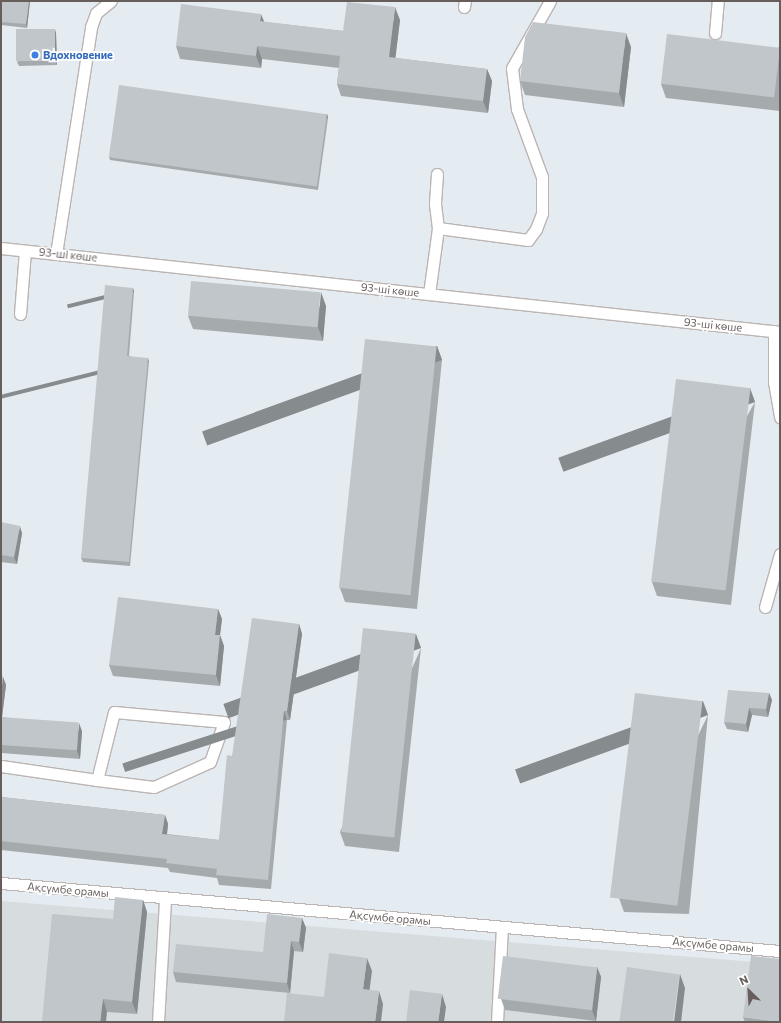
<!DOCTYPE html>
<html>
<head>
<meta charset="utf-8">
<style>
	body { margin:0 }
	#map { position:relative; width:781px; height:1023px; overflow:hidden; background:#e5ecf1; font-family:Commissioner,sans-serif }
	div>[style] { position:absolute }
	.industrial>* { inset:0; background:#d7dcdf }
	.roads { filter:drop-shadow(1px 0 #bbb4b2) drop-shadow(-1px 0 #bbb4b2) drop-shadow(0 1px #bbb4b2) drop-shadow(0 -1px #bbb4b2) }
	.service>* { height:11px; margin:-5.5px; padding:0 5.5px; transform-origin:5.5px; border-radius:5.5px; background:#fff }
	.wall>* { inset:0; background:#a5aaad }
	.shaded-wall>* { inset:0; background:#868b8d; transform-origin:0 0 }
	.building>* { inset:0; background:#c0c6c9; transform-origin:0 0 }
	.dots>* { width:11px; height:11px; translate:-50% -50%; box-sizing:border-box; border:2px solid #fff; border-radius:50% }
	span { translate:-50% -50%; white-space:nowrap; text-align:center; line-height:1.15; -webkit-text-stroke:3.5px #fff; paint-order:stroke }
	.shop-label { font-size:11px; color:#366cbe; font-weight:700 }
	.left { translate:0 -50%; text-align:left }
	.street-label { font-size:11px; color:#675e5c }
	.frame { position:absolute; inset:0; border:2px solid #675e5c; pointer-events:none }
	.north { position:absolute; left:729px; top:971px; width:40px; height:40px; -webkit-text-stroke:3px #fff; paint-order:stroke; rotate:335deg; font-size:11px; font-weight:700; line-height:16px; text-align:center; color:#675e5c }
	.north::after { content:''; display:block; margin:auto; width:14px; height:18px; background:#675e5c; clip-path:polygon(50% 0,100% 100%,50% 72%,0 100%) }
</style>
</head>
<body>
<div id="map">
	<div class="industrial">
		<div style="clip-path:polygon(1px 901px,780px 964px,780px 1022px,1px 1022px)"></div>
	</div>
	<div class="roads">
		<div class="service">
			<div style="left:464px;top:7px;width:6px;rotate:-81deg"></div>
			<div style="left:715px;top:33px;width:32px;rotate:-85deg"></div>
			<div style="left:437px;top:174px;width:30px;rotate:94deg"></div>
			<div style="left:435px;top:204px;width:24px;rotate:83deg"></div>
			<div style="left:438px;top:228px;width:91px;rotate:7.6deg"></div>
			<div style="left:528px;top:240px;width:14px;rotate:-54deg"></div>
			<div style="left:536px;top:229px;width:17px;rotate:-69deg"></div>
			<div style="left:542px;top:213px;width:36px;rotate:-90deg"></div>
			<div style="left:542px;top:177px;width:72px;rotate:-110.2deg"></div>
			<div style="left:517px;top:109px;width:41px;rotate:-97deg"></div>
			<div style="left:512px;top:68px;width:77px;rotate:-60.4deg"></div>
			<div style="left:1px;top:248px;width:784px;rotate:6.15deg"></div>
			<div style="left:56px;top:254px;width:230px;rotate:-81.2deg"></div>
			<div style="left:91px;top:27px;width:15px;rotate:-70deg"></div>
			<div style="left:96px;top:13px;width:19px;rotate:-39deg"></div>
			<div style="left:429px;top:294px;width:67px;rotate:-82.2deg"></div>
			<div style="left:20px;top:314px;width:63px;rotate:-85.5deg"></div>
			<div style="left:774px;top:331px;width:51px;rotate:90deg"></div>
			<div style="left:774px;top:382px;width:36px;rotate:80deg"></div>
			<div style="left:765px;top:607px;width:55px;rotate:-74.2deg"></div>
			<div style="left:1px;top:766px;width:97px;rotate:8.3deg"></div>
			<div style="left:97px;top:780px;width:57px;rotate:7deg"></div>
			<div style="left:154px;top:787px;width:61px;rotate:-24.1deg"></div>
			<div style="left:210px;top:762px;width:42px;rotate:-70.7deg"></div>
			<div style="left:224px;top:722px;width:110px;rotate:-174.8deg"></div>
			<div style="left:114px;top:712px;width:70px;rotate:104deg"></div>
			<div style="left:1px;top:883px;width:782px;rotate:4.99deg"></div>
			<div style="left:158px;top:1022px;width:123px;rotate:-86.7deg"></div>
			<div style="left:497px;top:1022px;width:95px;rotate:-87deg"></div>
		</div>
	</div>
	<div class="wall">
		<div style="clip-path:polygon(1px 1px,30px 1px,27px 28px,1px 25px)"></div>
		<div style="clip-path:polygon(400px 20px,395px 58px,487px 69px,492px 81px,488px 113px,341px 96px,337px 84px,339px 68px,262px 59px,261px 68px,180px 59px,176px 46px,264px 22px,343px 31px)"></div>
		<div style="clip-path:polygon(56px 33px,57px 65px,19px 66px,17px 62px)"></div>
		<div style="clip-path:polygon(631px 47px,624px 107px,525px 95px,520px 81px)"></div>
		<div style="clip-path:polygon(780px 47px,780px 111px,666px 98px,661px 84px)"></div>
		<div style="clip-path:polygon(327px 114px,328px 118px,318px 190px,110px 160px,109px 157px)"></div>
		<div style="clip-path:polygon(133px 288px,134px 292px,129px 356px,149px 362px,130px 566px,83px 562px,81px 558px)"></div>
		<div style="clip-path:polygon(326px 306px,323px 341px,193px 329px,188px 316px)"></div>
		<div style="clip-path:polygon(437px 346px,442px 360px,417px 609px,345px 602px,340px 588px)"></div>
		<div style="clip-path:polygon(755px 402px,731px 605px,657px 596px,652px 582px)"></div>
		<div style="clip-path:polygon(1px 522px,22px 533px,17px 564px,1px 562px)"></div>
		<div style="clip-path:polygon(218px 609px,222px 619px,220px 635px,224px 646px,220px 686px,113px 676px,109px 665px)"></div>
		<div style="clip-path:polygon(299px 624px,302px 634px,290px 720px,287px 720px,271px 889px,219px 885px,217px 878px,170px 872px,168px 868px,1px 850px,1px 797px,165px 815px,168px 824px,167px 834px,219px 840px,232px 756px)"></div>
		<div style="clip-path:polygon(421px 648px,399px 852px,345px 846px,340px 832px)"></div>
		<div style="clip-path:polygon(1px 676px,3px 677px,6px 685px,2px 717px,82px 731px,80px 759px,1px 753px)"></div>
		<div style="clip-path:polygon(769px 693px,772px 700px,768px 717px,752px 715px,748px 732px,727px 729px,724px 722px)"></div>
		<div style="clip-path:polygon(708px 715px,689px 914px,624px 912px,619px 898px)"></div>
		<div style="clip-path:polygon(143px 900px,147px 912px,137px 1014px,107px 1012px,42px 1022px,113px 919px)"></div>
		<div style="clip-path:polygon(302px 918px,306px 928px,303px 952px,294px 951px,290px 993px,176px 982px,173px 972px,263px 952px)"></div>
		<div style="clip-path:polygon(597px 967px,601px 977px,596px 1021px,505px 1010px,501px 999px)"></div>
		<div style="clip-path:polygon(743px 1017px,780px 1022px,745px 1022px)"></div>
	</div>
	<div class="shaded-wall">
		<div style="clip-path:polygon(29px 1px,30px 1px,27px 28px,26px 24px)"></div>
		<div style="clip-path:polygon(395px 7px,400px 20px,394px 70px,389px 57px)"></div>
		<div style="clip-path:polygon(261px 14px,266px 26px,260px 21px)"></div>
		<div style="clip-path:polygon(55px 29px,56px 33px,57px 65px,55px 61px)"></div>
		<div style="clip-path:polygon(626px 33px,631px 47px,624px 107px,619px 93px)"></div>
		<div style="clip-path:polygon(257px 46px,262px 59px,261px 68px,256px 56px)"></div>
		<div style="clip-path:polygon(487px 69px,492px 81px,488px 113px,483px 101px)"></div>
		<div style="left:327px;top:114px;width:4px;height:73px;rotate:76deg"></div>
		<div style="left:133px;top:288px;width:4px;height:68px;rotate:76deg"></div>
		<div style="clip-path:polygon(321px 292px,326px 306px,323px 341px,318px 327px)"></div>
		<div style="left:437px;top:346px;width:15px;height:250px;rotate:70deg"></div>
		<div style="left:148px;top:358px;width:4px;height:205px;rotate:76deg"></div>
		<div style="left:750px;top:388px;width:15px;height:204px;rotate:70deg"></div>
		<div style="clip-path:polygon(20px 526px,22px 533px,17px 564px,14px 557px)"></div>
		<div style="clip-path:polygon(218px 609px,222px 619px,220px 635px,224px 646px,220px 686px,216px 675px,215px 635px)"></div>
		<div style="clip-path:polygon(299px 624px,302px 634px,290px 720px,287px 711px)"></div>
		<div style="left:416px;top:634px;width:15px;height:205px;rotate:70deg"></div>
		<div style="clip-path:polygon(3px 677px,6px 685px,1px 725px,1px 694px)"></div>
		<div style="clip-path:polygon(769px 693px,772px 700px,768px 717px,766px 709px)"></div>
		<div style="left:703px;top:701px;width:15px;height:200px;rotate:70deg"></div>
		<div style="clip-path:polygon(749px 708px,752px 715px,748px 732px,746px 724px)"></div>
		<div style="left:284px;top:711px;width:9px;height:170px;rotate:72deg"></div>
		<div style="clip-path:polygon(79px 723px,82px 731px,80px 759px,77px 751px)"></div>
		<div style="clip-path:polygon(165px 815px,168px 824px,166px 843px,162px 834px)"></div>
		<div style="clip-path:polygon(143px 900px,147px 912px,137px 1014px,132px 1002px)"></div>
		<div style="clip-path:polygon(302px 918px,306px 928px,303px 952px,299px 942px)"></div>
		<div style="clip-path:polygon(291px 941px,294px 951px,290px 993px,287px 983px)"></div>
		<div style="clip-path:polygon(367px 958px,372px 971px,368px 1002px,363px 989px)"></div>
		<div style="clip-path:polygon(597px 967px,601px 977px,596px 1021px,592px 1010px)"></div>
		<div style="clip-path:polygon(680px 974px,685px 988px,681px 1022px,674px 1022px)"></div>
		<div style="clip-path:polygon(379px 991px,383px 1004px,381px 1022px,375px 1022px)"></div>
		<div style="clip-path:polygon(442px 994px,446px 1007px,444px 1022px,438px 1022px)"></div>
		<div style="clip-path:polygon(103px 999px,107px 1012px,106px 1022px,100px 1022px)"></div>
	</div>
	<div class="building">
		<div style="clip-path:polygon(1px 1px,29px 1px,26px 24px,1px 22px)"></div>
		<div style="clip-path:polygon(347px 2px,395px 7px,389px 57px,487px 69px,483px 101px,337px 84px,340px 56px,257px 46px,256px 56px,176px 46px,181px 4px,261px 14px,260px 21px,343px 31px)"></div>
		<div style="clip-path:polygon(533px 22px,626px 33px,619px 93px,520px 81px,525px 37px)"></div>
		<div style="left:55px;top:29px;width:32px;height:39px;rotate:90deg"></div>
		<div style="left:667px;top:34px;width:114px;height:50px;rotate:7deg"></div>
		<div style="left:119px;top:85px;width:210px;height:73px;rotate:8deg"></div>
		<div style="left:191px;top:281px;width:130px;height:35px;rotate:5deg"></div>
		<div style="clip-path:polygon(105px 285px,133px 288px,127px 356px,148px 358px,129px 562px,81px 558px)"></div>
		<div style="left:365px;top:339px;width:72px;height:250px;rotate:6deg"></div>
		<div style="left:676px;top:379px;width:75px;height:204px;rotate:7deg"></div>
		<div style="clip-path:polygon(1px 522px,20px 526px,14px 557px,1px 555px)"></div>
		<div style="clip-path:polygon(118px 597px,218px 609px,215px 635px,220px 635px,216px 675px,109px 665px)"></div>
		<div style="clip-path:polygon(252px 618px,299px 624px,287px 711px,284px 711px,268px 880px,216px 875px,217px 869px,166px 863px,167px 859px,1px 841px,1px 797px,165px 815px,162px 834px,219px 840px,227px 755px,232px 756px)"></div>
		<div style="left:363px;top:628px;width:53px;height:205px;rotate:6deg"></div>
		<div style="clip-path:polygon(1px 676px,3px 677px,1px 694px)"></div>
		<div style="clip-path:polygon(728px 690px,769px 693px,766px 709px,749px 708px,746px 724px,724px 722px)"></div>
		<div style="left:635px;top:693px;width:68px;height:206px;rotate:7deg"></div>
		<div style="left:1px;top:717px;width:78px;height:28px;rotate:4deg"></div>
		<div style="clip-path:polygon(115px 897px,143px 900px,132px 1002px,103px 999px,100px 1022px,42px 1022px,52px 914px,113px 919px)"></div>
		<div style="clip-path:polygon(267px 914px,302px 918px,299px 942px,291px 941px,287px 983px,173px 972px,176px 944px,263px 952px)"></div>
		<div style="clip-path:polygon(329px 953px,367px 958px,363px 989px,379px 991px,375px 1022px,284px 1022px,287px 993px,324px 997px)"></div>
		<div style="left:503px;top:956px;width:95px;height:43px;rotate:7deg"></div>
		<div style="clip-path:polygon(751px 956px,780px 959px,780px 988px,779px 994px,780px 994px,780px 1022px,743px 1017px)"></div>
		<div style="left:627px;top:967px;width:53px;height:55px;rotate:8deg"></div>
		<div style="left:410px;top:990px;width:32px;height:32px;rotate:7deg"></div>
	</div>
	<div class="dots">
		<div style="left:35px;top:55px;background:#3f7fe0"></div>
	</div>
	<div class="shop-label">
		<span class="left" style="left:43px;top:55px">Вдохновение</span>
	</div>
	<div class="street-label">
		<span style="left:68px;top:255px;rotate:6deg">93-ші көше</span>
		<span style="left:390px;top:290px;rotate:6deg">93-ші көше</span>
		<span style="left:713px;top:325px;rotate:6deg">93-ші көше</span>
		<span style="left:68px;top:890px;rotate:5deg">Ақсүмбе орамы</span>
		<span style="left:390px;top:918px;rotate:5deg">Ақсүмбе орамы</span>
		<span style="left:713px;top:945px;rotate:5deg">Ақсүмбе орамы</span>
	</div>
	<div class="frame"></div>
	<div class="north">N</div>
</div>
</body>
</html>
